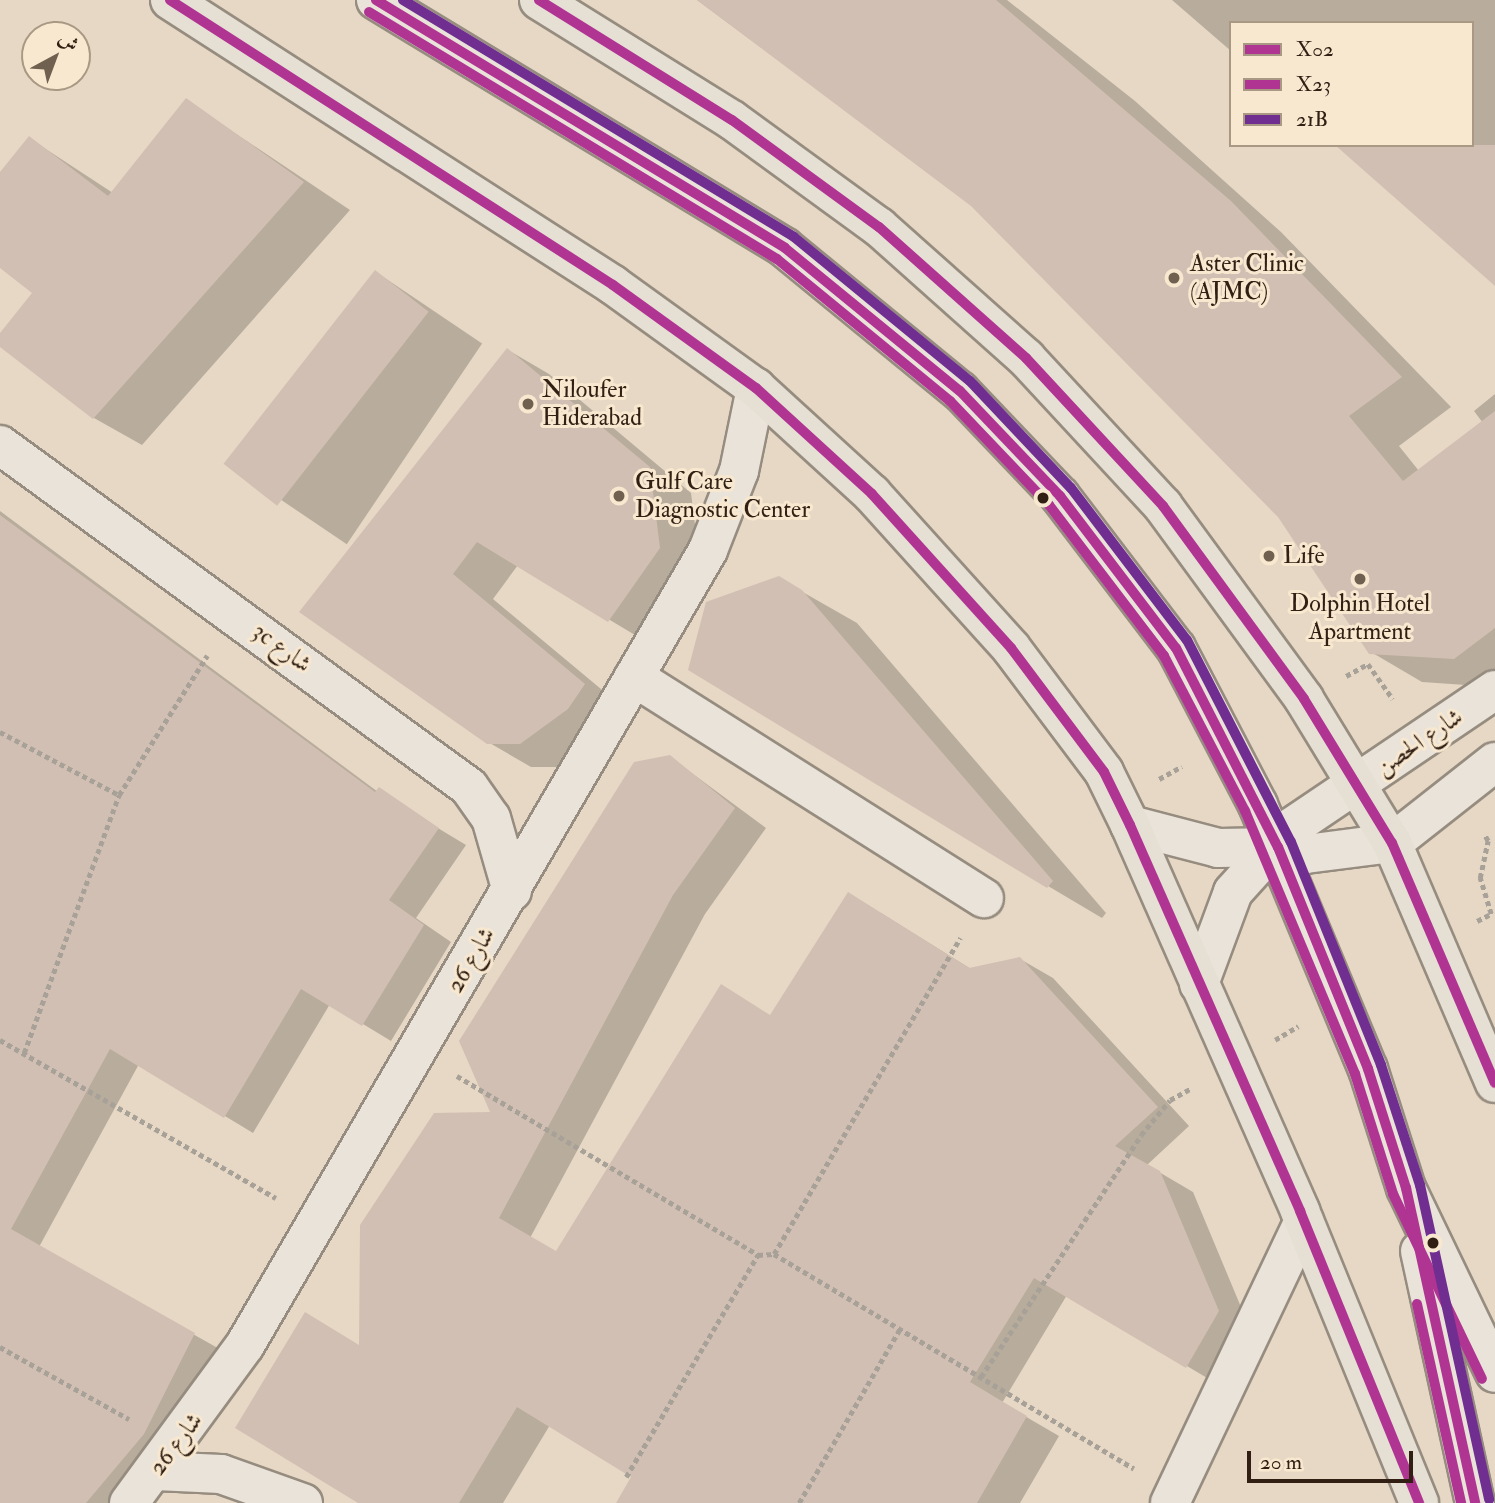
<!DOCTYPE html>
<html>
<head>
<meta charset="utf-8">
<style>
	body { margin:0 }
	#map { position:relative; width:1495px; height:1503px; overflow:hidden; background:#e6d8c4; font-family:"IM FELL Double Pica",Amiri,serif }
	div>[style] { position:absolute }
	.shadow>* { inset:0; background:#0003; transform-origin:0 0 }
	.building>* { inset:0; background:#d2bfb3; transform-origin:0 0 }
	.path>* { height:4.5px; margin-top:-2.25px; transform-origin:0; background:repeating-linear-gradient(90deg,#a7a198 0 5px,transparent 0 8.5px) }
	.roads { filter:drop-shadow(2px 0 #968c7f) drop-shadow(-2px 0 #968c7f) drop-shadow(0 2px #968c7f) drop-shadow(0 -2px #968c7f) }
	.minor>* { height:38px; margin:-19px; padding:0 19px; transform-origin:19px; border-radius:19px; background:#eae3d9 }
	.major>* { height:38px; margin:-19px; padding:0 19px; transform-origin:19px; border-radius:19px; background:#e6dfd3 }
	.bus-1>* { height:10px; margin:-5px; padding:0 5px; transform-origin:5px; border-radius:5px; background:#b03593 }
	.bus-2>* { height:10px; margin:-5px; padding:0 5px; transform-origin:5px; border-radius:5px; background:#b03593 }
	.bus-3>* { height:10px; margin:-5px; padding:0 5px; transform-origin:5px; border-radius:5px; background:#6f2e90 }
	.dots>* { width:19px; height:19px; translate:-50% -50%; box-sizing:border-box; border:4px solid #f8e8d0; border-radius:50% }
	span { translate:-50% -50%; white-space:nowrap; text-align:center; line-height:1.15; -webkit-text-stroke:6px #f8e8d0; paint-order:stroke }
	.poi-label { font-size:24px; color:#301f12 }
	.left { translate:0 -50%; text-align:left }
	.street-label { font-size:24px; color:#301f12 }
	.legend { position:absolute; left:1229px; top:21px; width:245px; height:126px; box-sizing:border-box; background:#f8e8d0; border:2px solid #a89884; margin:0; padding:9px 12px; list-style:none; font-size:21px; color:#301f12 }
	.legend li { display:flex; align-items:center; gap:14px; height:35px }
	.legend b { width:35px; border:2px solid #a89884 }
	.north { position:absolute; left:21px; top:21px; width:70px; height:70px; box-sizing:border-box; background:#f8e8d0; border:2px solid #a89884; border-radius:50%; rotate:41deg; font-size:19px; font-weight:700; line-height:28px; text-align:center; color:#301f12 }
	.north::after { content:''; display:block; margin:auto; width:24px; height:32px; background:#706050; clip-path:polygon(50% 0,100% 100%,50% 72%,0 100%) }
	.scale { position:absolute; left:1247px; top:1451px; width:166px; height:32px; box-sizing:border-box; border:4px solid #301f12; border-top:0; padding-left:9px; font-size:21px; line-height:24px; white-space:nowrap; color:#301f12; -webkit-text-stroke:5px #f8e8d0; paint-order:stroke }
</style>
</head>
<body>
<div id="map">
	<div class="shadow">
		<div style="clip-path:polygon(697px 0,1007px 0,1135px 101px,1281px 232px,1451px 407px,1399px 446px,1419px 471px,1483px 423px,1474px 411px,1495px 394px,1495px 687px,1422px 682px,1371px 652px,1279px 516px,972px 204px)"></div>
		<div style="clip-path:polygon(1172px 0,1495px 0,1495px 283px,1472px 145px,1472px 23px,1231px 23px,1231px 51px)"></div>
		<div style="clip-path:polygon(187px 101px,350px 210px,142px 445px,94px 418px,0 345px,0 336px,35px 293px,0 266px,0 175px,29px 138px,113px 193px)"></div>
		<div style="left:376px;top:272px;width:128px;height:242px;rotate:34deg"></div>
		<div style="clip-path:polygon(508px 350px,549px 374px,691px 493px,701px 572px,650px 644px,518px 565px,493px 599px,625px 709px,562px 767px,531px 767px,488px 742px,302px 612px)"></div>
		<div style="clip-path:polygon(0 511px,378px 792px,466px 845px,416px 918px,451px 942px,391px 1041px,330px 1004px,253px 1133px,139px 1064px,39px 1247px,223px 1351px,128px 1503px,0 1503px)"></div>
		<div style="clip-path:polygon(778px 578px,857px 623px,1106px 913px,1102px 918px,1048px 886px)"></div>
		<div style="clip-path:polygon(670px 757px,766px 828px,705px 914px,530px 1238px,556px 1253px,772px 1017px,881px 913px,971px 969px,1020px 959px,1053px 978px,1189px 1126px,1147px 1165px,1193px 1192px,1251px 1331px,1219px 1385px,1067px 1295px,1002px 1403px,1059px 1436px,1020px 1503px,618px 1503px,634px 1477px,550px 1425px,503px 1503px,361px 1503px,361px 1347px,492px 1114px)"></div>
	</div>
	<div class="building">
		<div style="clip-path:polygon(697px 0,996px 0,1231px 201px,1402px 377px,1349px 416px,1403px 481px,1495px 411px,1495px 628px,1454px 659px,1369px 654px,1278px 517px,971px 206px)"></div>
		<div style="clip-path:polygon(186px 98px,304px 182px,93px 419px,0 347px,0 333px,32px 293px,0 268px,0 172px,29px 136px,108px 196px)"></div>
		<div style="clip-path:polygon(1335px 145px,1495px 145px,1495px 286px)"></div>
		<div style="left:375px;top:270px;width:68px;height:246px;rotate:38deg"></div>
		<div style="clip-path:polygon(507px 348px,650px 467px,660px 548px,608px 622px,477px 542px,453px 574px,585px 684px,568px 709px,520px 744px,487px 744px,299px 612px)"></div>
		<div style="clip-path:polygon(0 515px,375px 792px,379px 787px,439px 828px,389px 900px,424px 925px,362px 1026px,301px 989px,224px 1118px,110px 1049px,11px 1229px,195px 1333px,144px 1434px,86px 1503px,0 1503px)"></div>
		<div style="clip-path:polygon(779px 576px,802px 590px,1053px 881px,1047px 888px,688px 670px,706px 602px)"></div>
		<div style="clip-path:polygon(670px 755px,735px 808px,673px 895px,499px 1218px,556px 1251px,721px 984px,770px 1015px,848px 892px,969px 968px,1020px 957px,1158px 1107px,1115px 1146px,1160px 1171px,1219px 1311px,1186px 1368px,1034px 1278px,970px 1382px,1027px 1416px,977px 1503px,616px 1503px,631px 1477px,517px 1407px,459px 1503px,358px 1503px,235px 1428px,305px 1312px,359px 1345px,360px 1225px,434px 1113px,490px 1112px,459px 1041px,634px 762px)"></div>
	</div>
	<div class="path">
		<div style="left:1346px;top:676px;width:25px;rotate:-29deg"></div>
		<div style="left:1368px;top:664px;width:43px;rotate:54.5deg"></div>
		<div style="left:0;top:732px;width:135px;rotate:27.9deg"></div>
		<div style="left:1159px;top:779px;width:26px;rotate:-29deg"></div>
		<div style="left:1477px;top:921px;width:16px;rotate:-27deg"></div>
		<div style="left:1491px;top:914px;width:38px;rotate:-107deg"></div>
		<div style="left:1480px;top:878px;width:38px;rotate:-78deg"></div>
		<div style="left:1488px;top:841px;width:8px;rotate:-120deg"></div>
		<div style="left:0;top:1040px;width:318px;rotate:29.8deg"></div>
		<div style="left:1275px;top:1040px;width:27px;rotate:-31deg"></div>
		<div style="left:24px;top:1053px;width:275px;rotate:-69.8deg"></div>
		<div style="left:119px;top:795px;width:165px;rotate:-57.7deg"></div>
		<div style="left:457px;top:1076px;width:350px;rotate:30.7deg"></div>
		<div style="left:758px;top:1255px;width:16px;rotate:-4deg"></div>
		<div style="left:774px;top:1254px;width:419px;rotate:30.8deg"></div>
		<div style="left:774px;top:1254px;width:367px;rotate:-59.5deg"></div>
		<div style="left:0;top:1347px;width:148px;rotate:29.2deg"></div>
		<div style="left:981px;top:1377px;width:290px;rotate:-56.5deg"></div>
		<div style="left:1141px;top:1135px;width:45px;rotate:-50.4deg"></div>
		<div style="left:1170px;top:1100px;width:25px;rotate:-29deg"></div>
		<div style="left:626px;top:1477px;width:258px;rotate:-59.3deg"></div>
		<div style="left:799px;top:1503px;width:201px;rotate:-59.9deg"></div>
	</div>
	<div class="roads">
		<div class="minor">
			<div style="left:376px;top:0;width:478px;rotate:31.2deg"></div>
			<div style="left:785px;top:248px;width:226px;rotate:39.3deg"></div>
			<div style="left:960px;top:391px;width:145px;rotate:46.4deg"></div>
			<div style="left:1060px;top:496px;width:191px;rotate:52.7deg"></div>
			<div style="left:1176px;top:648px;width:177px;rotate:62.4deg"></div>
			<div style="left:1258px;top:805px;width:286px;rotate:67.4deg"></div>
			<div style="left:1368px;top:1069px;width:125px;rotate:72.3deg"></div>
			<div style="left:1406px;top:1188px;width:205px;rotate:64.3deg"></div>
			<div style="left:0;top:445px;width:580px;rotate:36.1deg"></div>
			<div style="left:469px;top:787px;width:38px;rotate:55deg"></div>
			<div style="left:491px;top:818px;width:76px;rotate:74deg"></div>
			<div style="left:634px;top:677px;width:414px;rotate:32.3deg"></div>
			<div style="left:1130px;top:825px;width:91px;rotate:14.6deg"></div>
			<div style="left:1218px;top:848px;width:60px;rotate:-1deg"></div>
			<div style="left:1278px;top:847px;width:29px;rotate:14deg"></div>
			<div style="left:1306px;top:854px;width:87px;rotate:-7.3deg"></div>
			<div style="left:1392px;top:843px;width:131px;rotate:-38.2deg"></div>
			<div style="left:1199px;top:984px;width:98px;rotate:-69.7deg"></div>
			<div style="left:1233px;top:892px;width:88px;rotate:-47.8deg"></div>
			<div style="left:1292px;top:827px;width:245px;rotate:-34deg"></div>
			<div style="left:1420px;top:1251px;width:258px;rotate:77.7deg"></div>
			<div style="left:156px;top:1471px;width:65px;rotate:2.6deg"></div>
			<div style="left:221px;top:1474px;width:87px;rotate:19.5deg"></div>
			<div style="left:129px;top:1503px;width:196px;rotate:-53.7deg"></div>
			<div style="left:245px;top:1345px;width:920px;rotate:-59.78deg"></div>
			<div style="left:708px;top:550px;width:85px;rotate:-68.6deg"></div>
			<div style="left:739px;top:471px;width:85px;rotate:-78.4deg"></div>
			<div style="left:1170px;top:1503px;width:312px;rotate:-64.6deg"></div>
		</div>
		<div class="major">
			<div style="left:170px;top:0;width:527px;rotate:32.75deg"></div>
			<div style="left:613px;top:285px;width:176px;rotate:35.8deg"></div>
			<div style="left:756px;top:388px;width:157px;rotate:42.4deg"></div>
			<div style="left:872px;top:494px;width:207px;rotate:47.9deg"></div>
			<div style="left:1011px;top:648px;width:155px;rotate:53.1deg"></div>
			<div style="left:1104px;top:772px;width:59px;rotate:63.9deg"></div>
			<div style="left:1130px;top:825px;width:422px;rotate:66.2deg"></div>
			<div style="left:1300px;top:1211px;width:315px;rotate:67.8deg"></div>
			<div style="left:539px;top:0;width:227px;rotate:31.9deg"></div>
			<div style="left:732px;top:120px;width:182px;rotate:36.1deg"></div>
			<div style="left:879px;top:227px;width:197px;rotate:41.7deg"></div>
			<div style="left:1026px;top:358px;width:202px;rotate:47.2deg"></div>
			<div style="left:1163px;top:506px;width:239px;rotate:53.8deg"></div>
			<div style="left:1304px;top:699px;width:169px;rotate:58.6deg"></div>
			<div style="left:1392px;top:843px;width:261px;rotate:66.8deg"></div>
		</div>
	</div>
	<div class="bus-1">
		<div style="left:170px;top:0;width:527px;rotate:32.75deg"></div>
		<div style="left:613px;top:285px;width:176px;rotate:35.8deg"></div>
		<div style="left:756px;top:388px;width:157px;rotate:42.4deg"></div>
		<div style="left:872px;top:494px;width:207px;rotate:47.9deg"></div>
		<div style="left:1011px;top:648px;width:155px;rotate:53.1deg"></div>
		<div style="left:1104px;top:772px;width:59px;rotate:63.9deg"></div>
		<div style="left:1130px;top:825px;width:422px;rotate:66.2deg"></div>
		<div style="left:1300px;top:1211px;width:315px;rotate:67.8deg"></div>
		<div style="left:376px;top:0;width:478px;rotate:31.2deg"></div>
		<div style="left:785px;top:248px;width:226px;rotate:39.3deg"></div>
		<div style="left:960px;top:391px;width:145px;rotate:46.4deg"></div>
		<div style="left:1060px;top:496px;width:191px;rotate:52.7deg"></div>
		<div style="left:1176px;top:648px;width:224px;rotate:62.9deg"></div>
		<div style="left:1278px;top:847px;width:240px;rotate:67.9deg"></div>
		<div style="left:1368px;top:1069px;width:125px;rotate:72.3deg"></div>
		<div style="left:1406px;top:1188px;width:322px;rotate:77.6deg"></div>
		<div style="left:539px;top:0;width:227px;rotate:31.9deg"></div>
		<div style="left:732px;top:120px;width:182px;rotate:36.1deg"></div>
		<div style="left:879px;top:227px;width:197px;rotate:41.7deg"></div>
		<div style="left:1026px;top:358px;width:202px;rotate:47.2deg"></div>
		<div style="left:1163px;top:506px;width:239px;rotate:53.8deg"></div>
		<div style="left:1304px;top:699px;width:169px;rotate:58.6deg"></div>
		<div style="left:1392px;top:843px;width:261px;rotate:66.8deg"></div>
	</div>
	<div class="bus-2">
		<div style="left:369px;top:12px;width:477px;rotate:31.2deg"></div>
		<div style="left:777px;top:259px;width:224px;rotate:39.4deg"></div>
		<div style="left:950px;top:401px;width:144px;rotate:46.4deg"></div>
		<div style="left:1049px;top:505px;width:190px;rotate:52.7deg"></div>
		<div style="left:1164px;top:656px;width:175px;rotate:62.4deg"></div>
		<div style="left:1245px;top:811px;width:285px;rotate:67.3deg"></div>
		<div style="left:1355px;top:1074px;width:126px;rotate:72.4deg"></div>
		<div style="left:1393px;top:1194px;width:205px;rotate:64.3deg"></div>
		<div style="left:1417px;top:1304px;width:204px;rotate:77.5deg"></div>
	</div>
	<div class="bus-3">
		<div style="left:403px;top:0;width:457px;rotate:31.2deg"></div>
		<div style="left:794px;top:237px;width:227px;rotate:39.3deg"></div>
		<div style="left:970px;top:381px;width:147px;rotate:46.7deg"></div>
		<div style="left:1071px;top:488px;width:191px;rotate:52.7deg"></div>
		<div style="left:1187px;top:640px;width:227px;rotate:62.8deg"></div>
		<div style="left:1291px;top:842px;width:240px;rotate:68deg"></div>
		<div style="left:1381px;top:1065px;width:126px;rotate:72deg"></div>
		<div style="left:1420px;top:1185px;width:322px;rotate:77.6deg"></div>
	</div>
	<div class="dots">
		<div style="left:1174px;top:278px;background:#706050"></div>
		<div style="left:528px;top:404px;background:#706050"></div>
		<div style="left:619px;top:496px;background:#706050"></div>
		<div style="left:1043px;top:498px;background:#301f12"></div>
		<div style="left:1269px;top:556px;background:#706050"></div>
		<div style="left:1360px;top:579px;background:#706050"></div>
		<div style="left:1433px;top:1243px;background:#301f12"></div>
	</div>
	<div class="poi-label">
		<span class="left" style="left:1190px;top:278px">Aster Clinic<br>(AJMC)</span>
		<span class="left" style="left:542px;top:404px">Niloufer<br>Hiderabad</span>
		<span class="left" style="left:635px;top:496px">Gulf Care<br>Diagnostic Center</span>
		<span class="left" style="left:1283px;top:556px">Life</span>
		<span style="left:1360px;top:618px">Dolphin Hotel<br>Apartment</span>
	</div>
	<div class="street-label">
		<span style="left:282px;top:648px;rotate:36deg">3c شارع</span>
		<span style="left:1419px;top:742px;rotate:-34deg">شارع الحصن</span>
		<span style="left:471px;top:960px;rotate:-60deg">شارع 26</span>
		<span style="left:176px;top:1444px;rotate:-53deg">شارع 26</span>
	</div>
	<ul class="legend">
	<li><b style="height:9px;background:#b03593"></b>X02</li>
	<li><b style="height:9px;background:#b03593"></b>X23</li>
	<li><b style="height:9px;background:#6f2e90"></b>21B</li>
	</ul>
	<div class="north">ش</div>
	<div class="scale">20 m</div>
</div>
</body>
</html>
